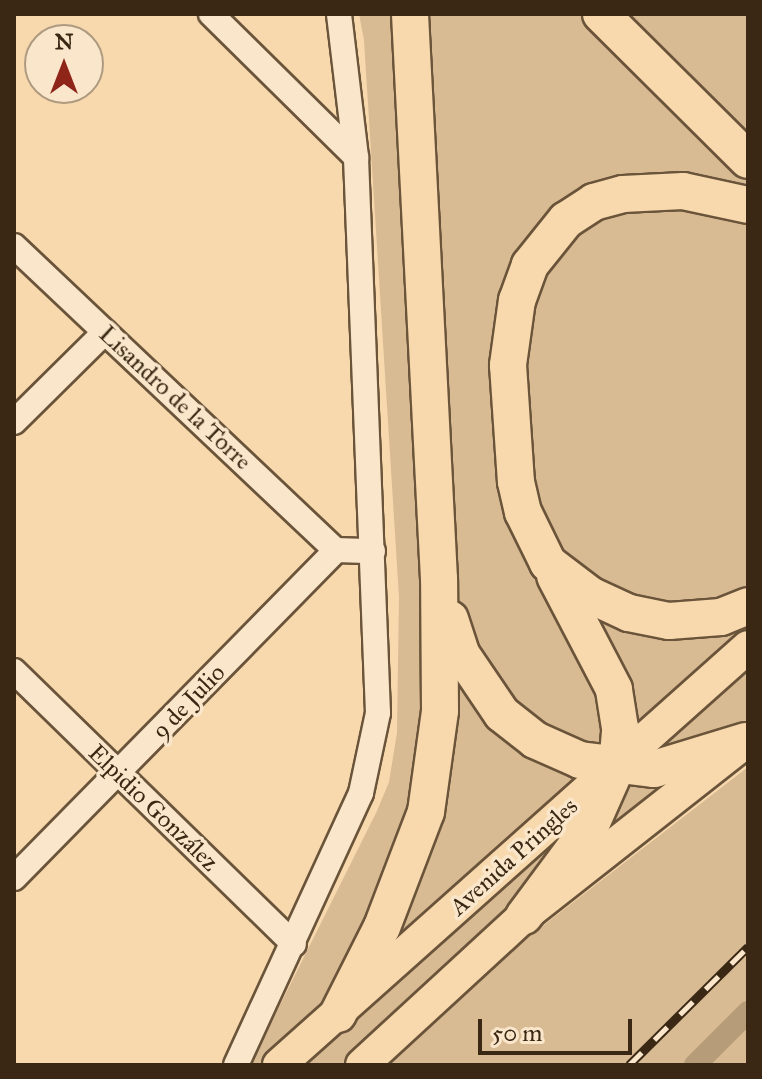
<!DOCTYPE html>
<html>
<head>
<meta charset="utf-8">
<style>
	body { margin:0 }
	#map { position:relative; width:762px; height:1079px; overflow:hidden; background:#f8d8ad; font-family:"IM FELL Great Primer",serif }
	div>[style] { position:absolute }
	.green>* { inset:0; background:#d8ba93 }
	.canal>* { height:22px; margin:-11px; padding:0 11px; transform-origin:11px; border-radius:11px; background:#b79c79 }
	.roads { filter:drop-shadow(2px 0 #6a543a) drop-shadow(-2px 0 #6a543a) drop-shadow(0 2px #6a543a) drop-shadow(0 -2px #6a543a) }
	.minor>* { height:24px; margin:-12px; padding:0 12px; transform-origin:12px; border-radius:12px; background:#fae6ca }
	.major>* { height:32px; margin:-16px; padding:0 16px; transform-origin:16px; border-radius:16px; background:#f8d8ad }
	.highway>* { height:36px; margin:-18px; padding:0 18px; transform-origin:18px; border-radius:18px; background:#f8d8ad }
	.rail>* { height:9px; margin-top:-4.5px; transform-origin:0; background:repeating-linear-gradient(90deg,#fae6ca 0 18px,#3a2814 0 36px); box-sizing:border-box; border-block:2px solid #3a2814 }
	span { translate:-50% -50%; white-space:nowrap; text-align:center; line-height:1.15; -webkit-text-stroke:7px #fae6ca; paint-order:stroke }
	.street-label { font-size:24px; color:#3a2814 }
	.frame { position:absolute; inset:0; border:16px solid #3a2814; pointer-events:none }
	.north { position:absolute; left:24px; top:24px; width:80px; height:80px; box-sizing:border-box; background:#fae6ca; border:2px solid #ad9a81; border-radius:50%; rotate:0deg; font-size:22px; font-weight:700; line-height:32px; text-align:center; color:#3a2814 }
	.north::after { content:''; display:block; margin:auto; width:28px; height:36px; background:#8f2418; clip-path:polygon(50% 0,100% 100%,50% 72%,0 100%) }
	.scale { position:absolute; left:478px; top:1019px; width:154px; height:36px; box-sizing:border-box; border:4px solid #3a2814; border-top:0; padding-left:10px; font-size:24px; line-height:28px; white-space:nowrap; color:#3a2814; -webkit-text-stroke:6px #fae6ca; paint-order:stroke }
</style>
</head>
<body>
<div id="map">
	<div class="green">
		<div style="clip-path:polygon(359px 14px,403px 14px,433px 744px,378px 921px,310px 1028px,259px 1065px,250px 1065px,377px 811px,389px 782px,397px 733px,399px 597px,364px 40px)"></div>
		<div style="clip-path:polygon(418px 14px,588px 14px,748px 174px,748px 193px,714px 183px,540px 236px,500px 404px,592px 654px,607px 756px,535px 731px,456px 615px)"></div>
		<div style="clip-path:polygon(614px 14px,748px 14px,748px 147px)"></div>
		<div style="clip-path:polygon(638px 199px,748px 211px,748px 599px,648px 608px,573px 570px,540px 522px,528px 479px,522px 365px,532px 287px,574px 226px)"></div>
		<div style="clip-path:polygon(583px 603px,748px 614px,748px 632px,629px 744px)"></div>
		<div style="clip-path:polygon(748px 660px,748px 723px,722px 738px,639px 758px)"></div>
		<div style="clip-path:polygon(460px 670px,597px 770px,361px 980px)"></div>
		<div style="clip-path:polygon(703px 763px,581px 856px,617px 773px)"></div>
		<div style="clip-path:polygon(748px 767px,748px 1065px,382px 1065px,527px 938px)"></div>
		<div style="clip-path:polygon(595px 794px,526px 891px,346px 1065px,303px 1065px)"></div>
	</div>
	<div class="canal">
		<div style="left:695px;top:1065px;width:75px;rotate:-45deg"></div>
	</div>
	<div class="roads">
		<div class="minor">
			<div style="left:211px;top:14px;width:204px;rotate:44.6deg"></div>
			<div style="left:14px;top:246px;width:443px;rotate:43.4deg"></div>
			<div style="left:14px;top:422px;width:128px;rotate:-44.7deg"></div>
			<div style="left:14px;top:671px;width:391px;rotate:44.3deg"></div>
			<div style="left:14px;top:878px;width:460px;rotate:-45.5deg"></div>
			<div style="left:336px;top:550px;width:37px;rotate:2deg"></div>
			<div style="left:236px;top:1065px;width:299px;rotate:-65.3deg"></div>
			<div style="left:361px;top:793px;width:82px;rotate:-78deg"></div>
			<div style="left:378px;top:713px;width:556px;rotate:-92.27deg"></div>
			<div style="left:356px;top:157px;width:144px;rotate:-96.8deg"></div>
		</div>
		<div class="major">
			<div style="left:279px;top:1065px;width:628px;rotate:-41.71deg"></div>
			<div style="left:362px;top:1065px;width:220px;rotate:-42.6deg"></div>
			<div style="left:524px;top:916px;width:276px;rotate:-38.2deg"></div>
		</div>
		<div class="highway">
			<div style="left:601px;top:14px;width:207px;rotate:44.8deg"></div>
			<div style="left:748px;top:205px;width:66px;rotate:-167.8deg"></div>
			<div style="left:683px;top:191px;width:60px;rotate:177.1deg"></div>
			<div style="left:623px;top:194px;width:30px;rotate:165deg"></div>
			<div style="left:594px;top:202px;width:33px;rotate:147deg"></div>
			<div style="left:566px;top:220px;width:58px;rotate:128.7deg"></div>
			<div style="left:530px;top:265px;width:37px;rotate:110deg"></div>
			<div style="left:517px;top:300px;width:66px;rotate:97.9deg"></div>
			<div style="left:508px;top:365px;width:117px;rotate:86.1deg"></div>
			<div style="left:516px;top:482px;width:31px;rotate:77deg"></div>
			<div style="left:523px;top:512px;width:57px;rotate:63.9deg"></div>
			<div style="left:548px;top:563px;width:53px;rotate:37.3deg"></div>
			<div style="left:590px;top:595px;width:43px;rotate:24.8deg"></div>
			<div style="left:629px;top:613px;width:41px;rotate:11.3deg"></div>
			<div style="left:669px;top:621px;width:52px;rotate:-4.4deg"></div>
			<div style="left:721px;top:617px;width:29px;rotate:-22deg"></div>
			<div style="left:450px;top:619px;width:38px;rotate:72deg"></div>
			<div style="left:462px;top:655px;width:71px;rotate:55.9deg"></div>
			<div style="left:502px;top:714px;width:42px;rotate:38.2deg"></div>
			<div style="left:535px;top:740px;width:49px;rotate:24deg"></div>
			<div style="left:580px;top:760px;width:75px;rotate:6.9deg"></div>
			<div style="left:654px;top:769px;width:96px;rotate:-16.9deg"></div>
			<div style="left:524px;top:916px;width:111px;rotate:-53.4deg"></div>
			<div style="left:590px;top:827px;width:67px;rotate:-66.1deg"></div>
			<div style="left:617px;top:766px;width:38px;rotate:-85deg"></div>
			<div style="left:620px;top:728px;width:39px;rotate:-99deg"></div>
			<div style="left:614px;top:689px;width:127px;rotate:-117.6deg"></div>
			<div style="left:338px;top:1014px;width:97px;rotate:-63.2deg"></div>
			<div style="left:382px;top:927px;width:123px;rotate:-69.1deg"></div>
			<div style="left:426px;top:812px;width:102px;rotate:-82.1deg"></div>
			<div style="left:440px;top:711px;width:132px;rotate:-90.4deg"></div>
			<div style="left:439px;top:579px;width:566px;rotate:-92.94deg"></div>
		</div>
	</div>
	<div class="rail">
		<div style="left:629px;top:1065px;width:168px;rotate:-44.8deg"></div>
	</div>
	<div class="street-label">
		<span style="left:175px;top:398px;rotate:43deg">Lisandro de la Torre</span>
		<span style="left:189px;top:702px;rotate:-46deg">9 de Julio</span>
		<span style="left:153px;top:808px;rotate:44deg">Elpidio González</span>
		<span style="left:514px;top:857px;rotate:-42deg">Avenida Pringles</span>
	</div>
	<div class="frame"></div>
	<div class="north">N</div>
	<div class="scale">50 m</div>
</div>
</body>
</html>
